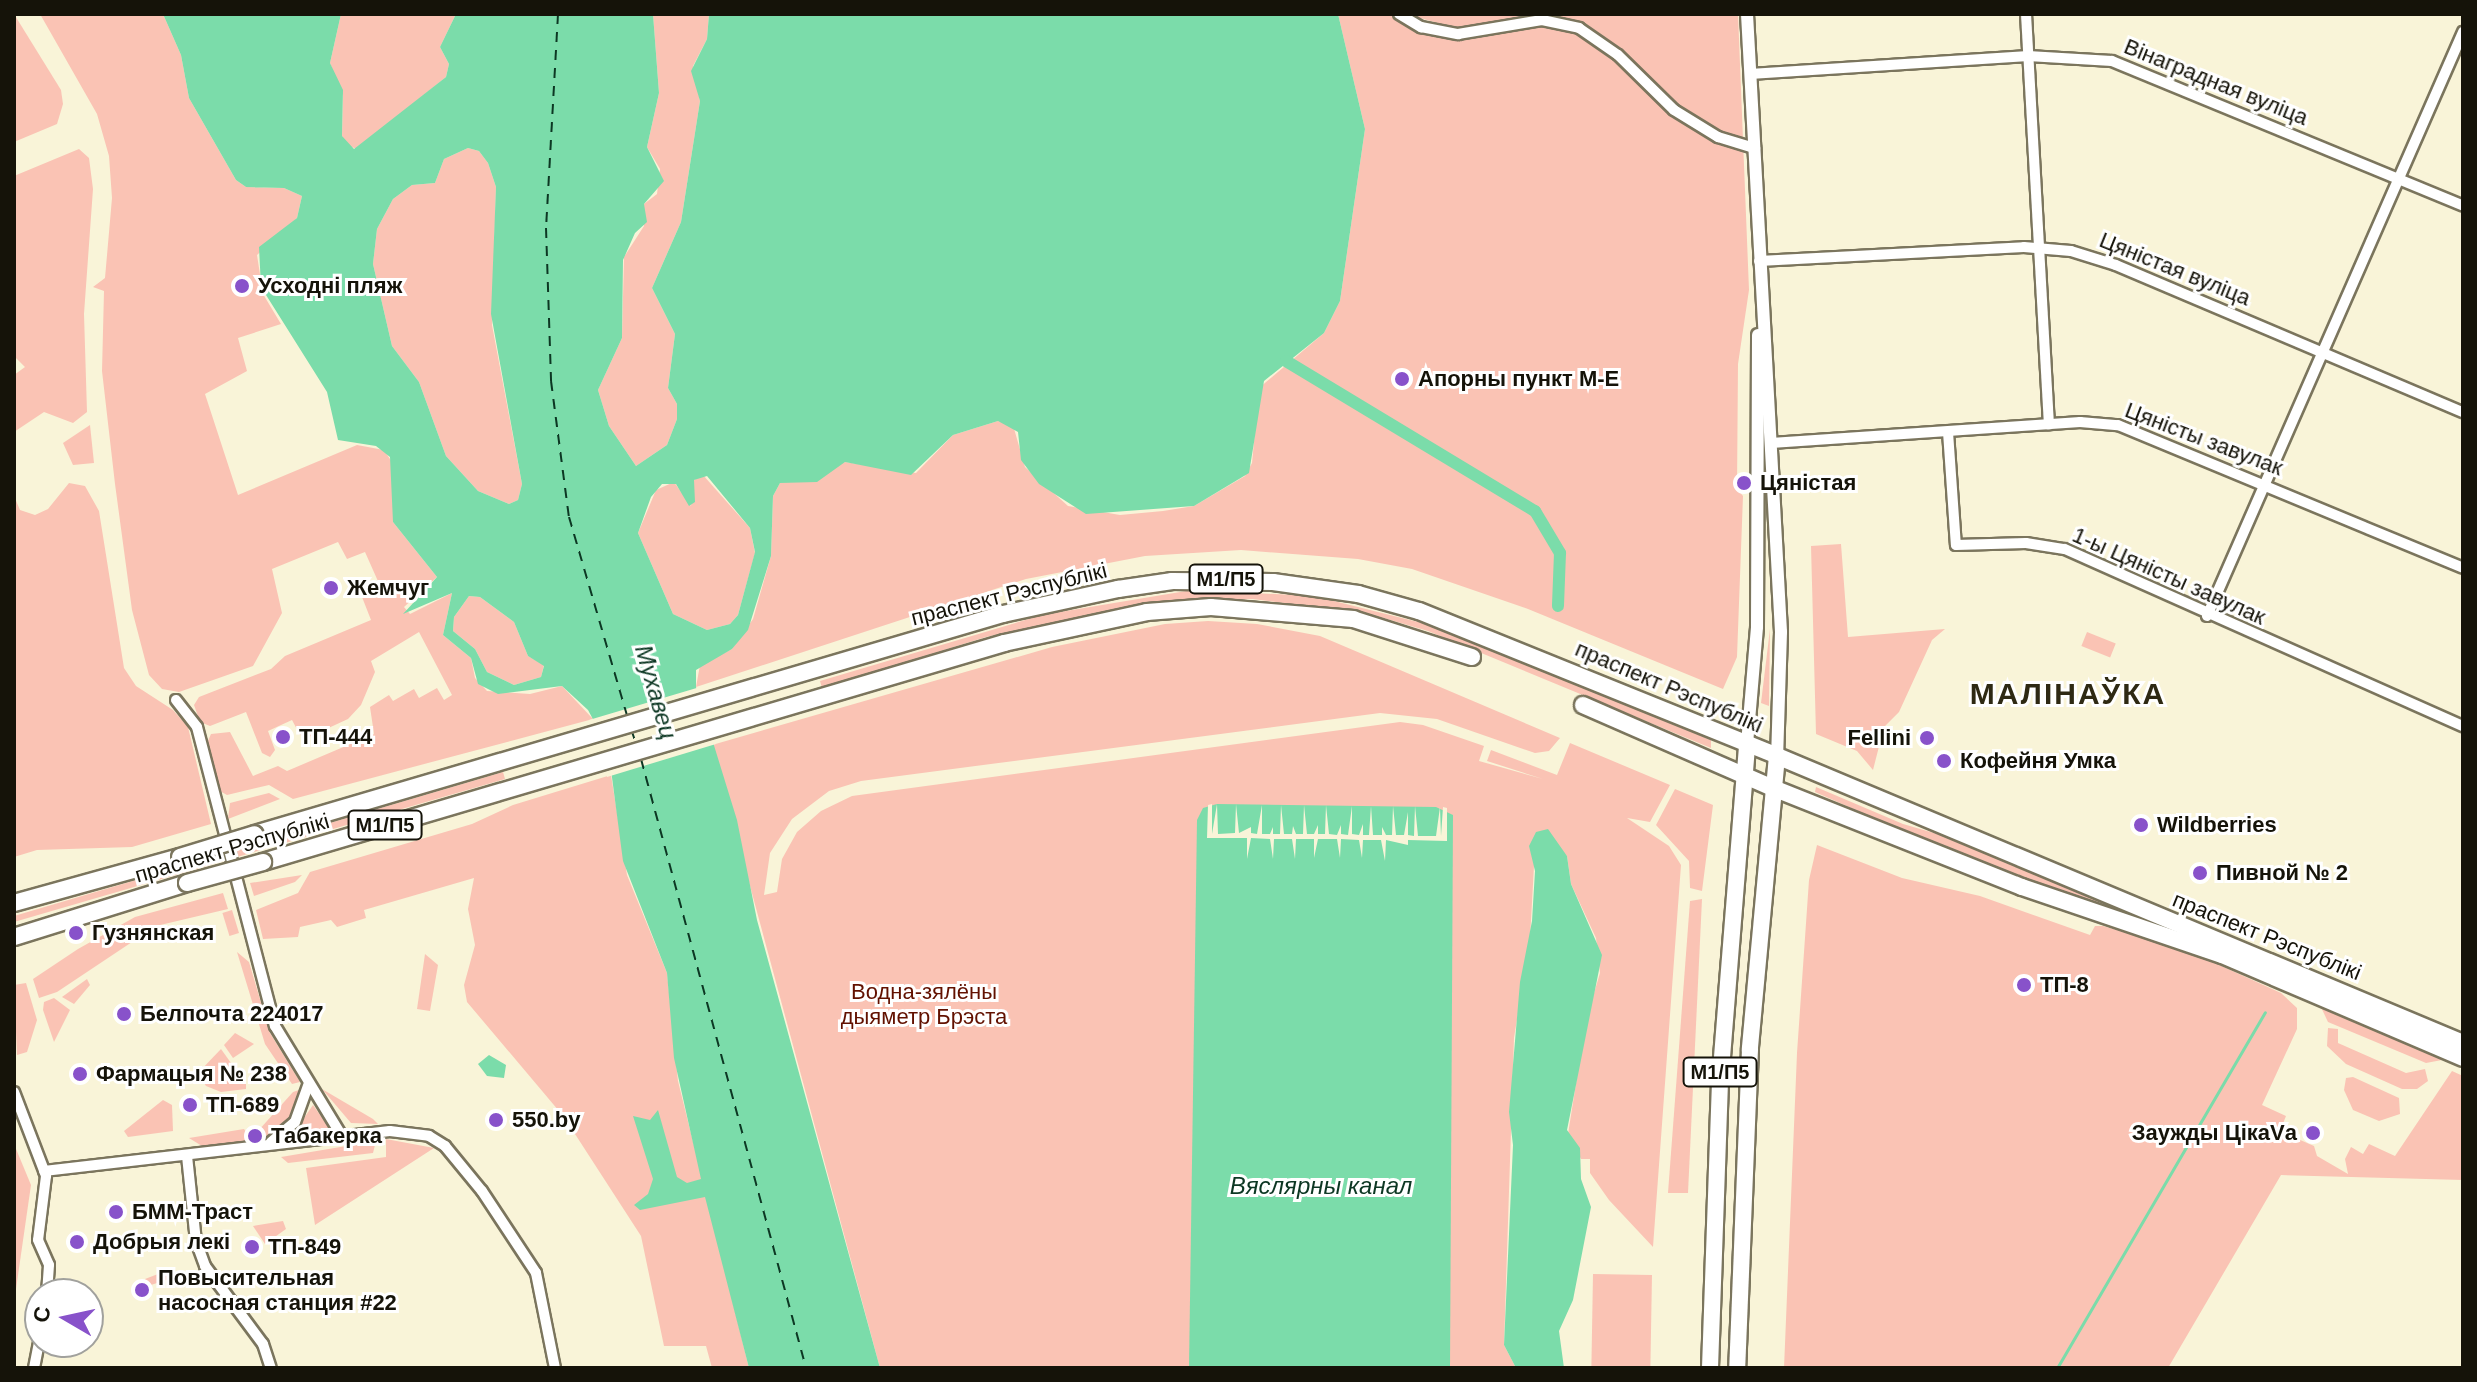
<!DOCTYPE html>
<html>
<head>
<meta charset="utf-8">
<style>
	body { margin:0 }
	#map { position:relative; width:2477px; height:1382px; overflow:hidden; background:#f9f4d8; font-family:Arial,sans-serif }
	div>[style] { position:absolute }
	.green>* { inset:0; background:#fac3b4; transform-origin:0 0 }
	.water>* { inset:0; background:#7bdcaa }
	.pier>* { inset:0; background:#f9f4d8 }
	.stream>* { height:3px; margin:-1.5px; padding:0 1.5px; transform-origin:1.5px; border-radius:1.5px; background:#7bdcaa }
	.canal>* { height:12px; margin:-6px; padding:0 6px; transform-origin:6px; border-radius:6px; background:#7bdcaa }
	.ferry>* { height:2px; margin-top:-1px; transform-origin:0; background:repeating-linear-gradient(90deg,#0c3723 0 10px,transparent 0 18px) }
	.roads { filter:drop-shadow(2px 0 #7b755d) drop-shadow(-2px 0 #7b755d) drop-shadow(0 2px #7b755d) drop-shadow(0 -2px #7b755d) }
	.minor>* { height:10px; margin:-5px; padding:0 5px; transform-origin:5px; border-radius:5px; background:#fff }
	.tertiary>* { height:12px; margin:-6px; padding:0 6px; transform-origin:6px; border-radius:6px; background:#fff }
	.primary>* { height:16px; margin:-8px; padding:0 8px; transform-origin:8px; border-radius:8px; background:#fff }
	.trunk>* { height:16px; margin:-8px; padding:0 8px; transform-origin:8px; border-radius:8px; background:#fff }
	.bridges { filter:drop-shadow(2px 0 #7b755d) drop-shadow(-2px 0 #7b755d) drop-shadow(0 2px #7b755d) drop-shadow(0 -2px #7b755d) }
	.trunk-bridge>* { height:16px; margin:-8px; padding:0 8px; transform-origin:8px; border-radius:8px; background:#fff }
	.dots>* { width:22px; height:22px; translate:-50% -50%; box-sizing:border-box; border:4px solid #fff; border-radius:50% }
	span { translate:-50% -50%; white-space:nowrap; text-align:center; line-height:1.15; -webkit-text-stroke:6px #fff; paint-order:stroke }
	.shield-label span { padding:2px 6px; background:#fff; border:2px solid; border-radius:6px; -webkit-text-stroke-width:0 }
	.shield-label { font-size:20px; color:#151309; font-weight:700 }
	.street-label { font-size:22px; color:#151309 }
	.poi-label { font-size:22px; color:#151309; font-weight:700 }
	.left { translate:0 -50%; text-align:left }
	.right { translate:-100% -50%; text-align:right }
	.park-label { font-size:22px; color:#621100 }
	.water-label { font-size:24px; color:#0c3723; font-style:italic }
	.district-label { font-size:30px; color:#2e2913; font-weight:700; letter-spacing:2px }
	.frame { position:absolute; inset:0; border:16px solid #151309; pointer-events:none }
	.north { position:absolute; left:24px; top:1278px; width:80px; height:80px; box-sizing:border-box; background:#fff; border:2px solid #a1a19d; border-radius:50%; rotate:279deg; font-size:22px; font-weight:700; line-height:32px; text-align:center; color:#151309 }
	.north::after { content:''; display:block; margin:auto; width:28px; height:36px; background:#8852ca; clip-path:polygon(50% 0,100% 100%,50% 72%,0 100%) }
</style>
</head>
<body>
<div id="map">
	<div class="green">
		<div style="clip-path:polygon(14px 14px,61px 90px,63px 104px,57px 124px,14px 142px)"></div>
		<div style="clip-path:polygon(40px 14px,163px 14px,181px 55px,189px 98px,236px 180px,246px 187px,284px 188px,302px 196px,297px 218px,257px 255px,263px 294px,281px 324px,238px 338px,247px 371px,205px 394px,238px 495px,357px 445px,384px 450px,394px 465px,393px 522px,437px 577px,404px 607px,410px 614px,452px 593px,443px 635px,471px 658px,475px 678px,487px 691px,530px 694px,562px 686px,593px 719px,293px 799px,269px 785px,227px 795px,218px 790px,207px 743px,211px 734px,230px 732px,253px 776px,278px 766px,287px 771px,374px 734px,370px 707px,389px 695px,393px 701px,414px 689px,419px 698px,437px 688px,444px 700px,452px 695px,419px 632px,371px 661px,375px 672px,361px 705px,348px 719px,309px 737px,300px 735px,292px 720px,268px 731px,275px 750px,270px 757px,262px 753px,246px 712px,210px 726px,200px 722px,194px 705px,199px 697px,271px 669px,285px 656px,371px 620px,362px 597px,381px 588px,365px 552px,347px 559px,338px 542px,272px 569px,282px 613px,253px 666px,179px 692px,162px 689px,149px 675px,132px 610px,115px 484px,102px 371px,104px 291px,93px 287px,105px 278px,112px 198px,109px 156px,97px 114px)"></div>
		<div style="clip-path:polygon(341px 14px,456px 14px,440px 47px,449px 64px,446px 77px,357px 149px,346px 145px,342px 136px,343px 96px,330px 63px)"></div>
		<div style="clip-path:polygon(653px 14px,709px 14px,707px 39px,693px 66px,700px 101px,681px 222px,652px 288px,675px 334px,668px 388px,677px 404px,677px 419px,667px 445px,636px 466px,609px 426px,598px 390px,622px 338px,624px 257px,644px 226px,644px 204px,657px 194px,660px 169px,647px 147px,659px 93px)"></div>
		<div style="clip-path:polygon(1338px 14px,1393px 14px,1407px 24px,1463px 37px,1506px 33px,1549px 14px,1738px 14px,1749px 290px,1738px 364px,1737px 489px,1743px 496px,1737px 657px,1723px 689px,1528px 609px,1412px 569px,1358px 559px,1241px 550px,1145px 556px,1026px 579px,696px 687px,700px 665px,732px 649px,753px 619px,771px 556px,773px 496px,780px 483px,845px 462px,916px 473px,953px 435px,998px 421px,1013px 425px,1025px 467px,1068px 506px,1120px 515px,1163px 511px,1194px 506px,1245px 476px,1252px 463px,1259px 388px,1324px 333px,1340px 301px,1365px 129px)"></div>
		<div style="clip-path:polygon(1406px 14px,1539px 14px,1459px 29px)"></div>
		<div style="clip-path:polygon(468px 148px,479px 151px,488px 163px,496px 187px,492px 325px,522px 484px,518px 500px,509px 504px,478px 491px,446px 456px,419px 382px,392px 346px,373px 264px,377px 229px,393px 199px,412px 185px,435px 183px,444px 159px)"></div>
		<div style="clip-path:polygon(79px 149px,89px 158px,93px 189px,84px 314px,87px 412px,73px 423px,44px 412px,14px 432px,14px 375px,25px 367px,14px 356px,14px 176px)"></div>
		<div style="clip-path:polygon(90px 425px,94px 463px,73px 465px,63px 443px)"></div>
		<div style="clip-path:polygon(703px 475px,750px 528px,755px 553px,738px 615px,730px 624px,707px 630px,673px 614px,638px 533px,656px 490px,674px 482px,691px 506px,694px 480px)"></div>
		<div style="clip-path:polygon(69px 483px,85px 486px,99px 511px,124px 668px,136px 686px,173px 710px,188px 727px,211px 824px,132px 847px,37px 850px,14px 857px,14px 496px,20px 510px,35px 515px,48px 509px)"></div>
		<div style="clip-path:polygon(1841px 544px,1848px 637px,1945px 629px,1932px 640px,1899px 712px,1884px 727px,1873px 770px,1857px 751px,1816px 734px,1811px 546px)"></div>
		<div style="clip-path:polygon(1192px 590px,1314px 596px,1430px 625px,1711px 740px,1711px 748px,1428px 631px,1370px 614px,1253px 599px,1146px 602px,986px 637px,822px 688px,820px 681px,1042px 615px)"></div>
		<div style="clip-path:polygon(469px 596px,480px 597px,514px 622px,528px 656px,544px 665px,541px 677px,514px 685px,487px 672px,475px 649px,453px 631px,454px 617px)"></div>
		<div style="clip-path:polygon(1208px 621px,1257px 624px,1320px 636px,1560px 738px,1549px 751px,1535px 753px,1437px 719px,1380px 713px,861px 781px,829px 791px,792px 819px,770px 853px,764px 895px,777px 892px,782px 859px,797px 832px,821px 811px,852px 796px,1400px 722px,1423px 725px,1484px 746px,1479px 761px,1543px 779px,1487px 761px,1491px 750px,1557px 775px,1570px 743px,1670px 785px,1650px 822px,1627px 818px,1669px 846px,1681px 865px,1653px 1247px,1609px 1200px,1590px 1173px,1590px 1159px,1581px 1159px,1568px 1134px,1586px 1020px,1600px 973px,1596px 938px,1571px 884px,1567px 856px,1556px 845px,1534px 866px,1530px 939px,1514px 1038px,1504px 1345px,1516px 1368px,880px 1368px,712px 745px,1052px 647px,1165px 624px)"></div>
		<div style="clip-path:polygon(1770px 629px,1769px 706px,1761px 703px)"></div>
		<div style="left:2087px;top:632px;width:31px;height:15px;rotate:22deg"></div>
		<div style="clip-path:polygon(503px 772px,505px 779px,14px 922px,14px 916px)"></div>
		<div style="clip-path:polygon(611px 775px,627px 875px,667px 973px,678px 1081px,749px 1368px,712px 1368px,706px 1346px,664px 1346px,641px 1236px,564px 1117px,467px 1002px,464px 985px,475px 945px,468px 909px,474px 878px,364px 910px,366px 918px,337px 927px,331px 920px,300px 927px,298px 937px,263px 939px,256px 910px,298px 893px,310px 872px,472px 824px,513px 805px)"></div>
		<div style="clip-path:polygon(1816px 787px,1903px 824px,1958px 840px,2122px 909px,2040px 886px,1942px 848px,1815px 792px)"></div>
		<div style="clip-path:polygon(1675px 789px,1713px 805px,1702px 891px,1690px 888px,1689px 861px,1656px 825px)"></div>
		<div style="clip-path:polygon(269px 793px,280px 799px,228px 819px,230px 803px)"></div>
		<div style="clip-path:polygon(1817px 845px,1902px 878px,1980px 896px,2090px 935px,2095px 926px,2103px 926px,2184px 949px,2281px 993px,2297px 1008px,2297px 1029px,2262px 1105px,2286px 1116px,2280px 1131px,2314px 1146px,2317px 1156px,2348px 1174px,2345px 1159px,2351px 1147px,2363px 1154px,2369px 1144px,2395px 1156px,2452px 1071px,2463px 1076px,2463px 1180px,2281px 1175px,2168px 1368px,1784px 1368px,1797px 1053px,1809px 880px)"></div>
		<div style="clip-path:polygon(302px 875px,295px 882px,254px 896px,250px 883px)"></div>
		<div style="clip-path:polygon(223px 893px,228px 909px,156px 926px,57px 992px,39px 998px,33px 979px,78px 949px,135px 917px)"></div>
		<div style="clip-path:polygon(1702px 899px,1688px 1193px,1668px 1193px,1690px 901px)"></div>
		<div style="left:232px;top:910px;width:24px;height:10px;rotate:73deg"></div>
		<div style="clip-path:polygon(237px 952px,249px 962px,270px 1033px,300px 1082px,292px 1084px,265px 1044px)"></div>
		<div style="clip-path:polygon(425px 954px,438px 965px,430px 1011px,417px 1009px)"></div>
		<div style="clip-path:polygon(87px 979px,90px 985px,74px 1004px,62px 997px)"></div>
		<div style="clip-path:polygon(26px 983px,37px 1020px,27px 1052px,17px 1055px,14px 985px)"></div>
		<div style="clip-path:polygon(54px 998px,70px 1010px,54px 1042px,43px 1010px,44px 1002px)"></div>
		<div style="clip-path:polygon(2320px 1005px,2442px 1055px,2442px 1060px,2426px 1063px,2328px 1022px)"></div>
		<div style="clip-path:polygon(2328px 1028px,2338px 1029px,2338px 1043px,2406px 1073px,2425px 1069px,2428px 1081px,2417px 1089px,2402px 1089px,2346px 1064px,2327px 1046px)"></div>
		<div style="clip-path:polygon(235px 1033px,254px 1044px,233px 1058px,224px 1045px)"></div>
		<div style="clip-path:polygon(221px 1049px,246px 1084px,246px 1089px,221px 1092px,206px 1086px,198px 1073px)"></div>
		<div style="clip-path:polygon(2353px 1077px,2399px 1098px,2400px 1114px,2379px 1121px,2353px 1110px,2344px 1090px,2346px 1078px)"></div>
		<div style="clip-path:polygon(302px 1089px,291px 1120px,260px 1140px,258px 1131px,293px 1092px)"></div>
		<div style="clip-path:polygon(322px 1089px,373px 1119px,378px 1124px,351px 1123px)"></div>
		<div style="clip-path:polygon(163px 1100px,172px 1105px,173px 1131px,128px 1137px,124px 1131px)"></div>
		<div style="clip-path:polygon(313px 1105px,330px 1129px,299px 1134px,297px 1128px)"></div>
		<div style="clip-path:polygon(244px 1129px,252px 1141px,202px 1146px,189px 1138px)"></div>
		<div style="clip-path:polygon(386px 1139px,434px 1148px,315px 1225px,306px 1168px,386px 1157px)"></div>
		<div style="clip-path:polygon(376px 1141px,373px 1153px,288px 1163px,281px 1157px)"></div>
		<div style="clip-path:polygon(14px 1144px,31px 1185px,14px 1303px)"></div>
		<div style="clip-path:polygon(283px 1221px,286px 1229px,265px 1244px,253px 1226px)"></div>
		<div style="clip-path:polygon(171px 1269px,175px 1277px,148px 1286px,145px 1279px)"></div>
		<div style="left:1593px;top:1274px;width:59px;height:94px;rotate:1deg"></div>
	</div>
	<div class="water">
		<div style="clip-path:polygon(evenodd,163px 14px,341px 14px,330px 63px,343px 90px,342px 136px,354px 149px,446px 77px,449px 64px,440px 47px,456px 14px,653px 14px,659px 93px,647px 147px,664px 181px,644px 204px,647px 222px,635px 233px,623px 260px,622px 338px,598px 390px,609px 426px,636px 466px,667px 445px,677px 419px,677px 404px,668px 388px,675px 334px,652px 288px,681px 222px,700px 101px,691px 71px,707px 39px,709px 14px,1338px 14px,1365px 129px,1340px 301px,1324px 333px,1264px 381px,1249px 473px,1194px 506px,1086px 514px,1039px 484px,1021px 460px,1018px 432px,998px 421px,953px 435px,911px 475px,845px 462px,817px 482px,780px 483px,773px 496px,771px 556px,748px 630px,732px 649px,696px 670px,696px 687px,737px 820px,757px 920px,880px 1368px,749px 1368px,705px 1197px,640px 1210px,634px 1205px,648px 1194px,653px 1179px,633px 1116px,650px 1120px,658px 1110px,677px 1177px,687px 1183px,701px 1179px,674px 1058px,667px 973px,623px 861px,608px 747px,588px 710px,562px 686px,498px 694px,478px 684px,471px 658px,443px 635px,452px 593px,403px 614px,437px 577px,393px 522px,390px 457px,376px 446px,338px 440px,327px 392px,261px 287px,259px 247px,297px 218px,302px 196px,284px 188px,246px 187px,236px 180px,189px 98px,181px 55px,163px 14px,468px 148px,479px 151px,488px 163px,496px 187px,491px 314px,522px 484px,518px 500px,509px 504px,478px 491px,446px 456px,419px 382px,392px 346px,373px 264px,377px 229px,393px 199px,412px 185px,435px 183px,444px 159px,468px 148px,163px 14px,707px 476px,750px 528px,755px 552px,738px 615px,730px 624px,707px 630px,673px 614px,638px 533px,651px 497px,662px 484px,676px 484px,689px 506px,695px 502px,694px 480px,707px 476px,163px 14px,469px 596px,480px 597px,514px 622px,528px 656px,544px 666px,541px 677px,514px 685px,487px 672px,475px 649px,453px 631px,454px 617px,469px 596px)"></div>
		<div style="clip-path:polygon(1217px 804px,1436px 807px,1453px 815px,1450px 1368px,1189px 1368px,1197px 820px,1203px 808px)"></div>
		<div style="clip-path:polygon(1548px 829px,1567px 856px,1571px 884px,1602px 955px,1567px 1130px,1580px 1148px,1581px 1179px,1591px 1207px,1573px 1300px,1559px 1331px,1564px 1368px,1516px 1368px,1504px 1345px,1513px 1145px,1509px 1112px,1520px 982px,1532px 921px,1535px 871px,1529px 846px,1536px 832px)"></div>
		<div style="clip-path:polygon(489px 1055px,506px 1065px,504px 1078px,487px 1076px,478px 1064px)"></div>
	</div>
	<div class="pier">
		<div style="clip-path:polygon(700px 687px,716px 744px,607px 777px,604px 748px,589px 720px)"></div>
		<div style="clip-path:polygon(1212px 804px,1212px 834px,1217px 804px,1218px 834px,1235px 833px,1236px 804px,1239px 833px,1251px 827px,1251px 833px,1257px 834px,1262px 805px,1262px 834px,1270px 834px,1273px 827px,1273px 834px,1280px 834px,1281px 805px,1284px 834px,1292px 834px,1293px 826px,1296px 834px,1303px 834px,1304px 805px,1307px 834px,1314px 834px,1318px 825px,1318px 834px,1325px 834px,1326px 805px,1329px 834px,1337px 835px,1341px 825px,1341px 834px,1348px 835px,1352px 806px,1352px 834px,1359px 835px,1363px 824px,1363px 835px,1369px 835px,1371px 806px,1373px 835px,1382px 835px,1382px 827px,1386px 835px,1392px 835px,1393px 806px,1396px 835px,1404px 835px,1408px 812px,1408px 835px,1414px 836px,1415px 806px,1418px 836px,1436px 836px,1440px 807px,1441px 836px,1443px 807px,1447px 808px,1447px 841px,1408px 840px,1408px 845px,1386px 840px,1385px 861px,1381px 840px,1363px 840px,1362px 858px,1359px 840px,1341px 839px,1340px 858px,1337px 839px,1318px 839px,1314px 858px,1314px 839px,1296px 839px,1295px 859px,1292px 839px,1274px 839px,1273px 859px,1270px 839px,1251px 838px,1247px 859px,1247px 838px,1207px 838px,1208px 805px)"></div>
	</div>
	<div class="stream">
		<div style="left:2057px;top:1368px;width:412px;rotate:-59.7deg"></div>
	</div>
	<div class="canal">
		<div style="left:1286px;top:361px;width:291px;rotate:31.1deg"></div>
		<div style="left:1535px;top:511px;width:49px;rotate:59.2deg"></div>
		<div style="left:1560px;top:553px;width:53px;rotate:92.2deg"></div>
	</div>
	<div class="ferry">
		<div style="left:558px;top:14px;width:214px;rotate:93.2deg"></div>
		<div style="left:546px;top:228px;width:153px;rotate:88.1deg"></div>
		<div style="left:551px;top:381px;width:137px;rotate:82.5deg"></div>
		<div style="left:569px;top:517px;width:206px;rotate:73.7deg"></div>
		<div style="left:631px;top:729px;width:18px;rotate:71deg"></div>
		<div style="left:641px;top:759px;width:631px;rotate:74.84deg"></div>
	</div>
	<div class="roads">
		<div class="minor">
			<div style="left:1399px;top:14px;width:26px;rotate:31deg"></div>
			<div style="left:1421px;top:27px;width:38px;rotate:11deg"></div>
			<div style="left:1458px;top:34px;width:85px;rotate:-9.5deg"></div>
			<div style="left:1542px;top:20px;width:38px;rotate:12deg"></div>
			<div style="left:1579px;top:28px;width:47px;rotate:34.7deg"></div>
			<div style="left:1618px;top:55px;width:78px;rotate:44.5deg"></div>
			<div style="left:1674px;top:110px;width:52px;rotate:31.5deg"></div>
			<div style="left:1718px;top:137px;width:39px;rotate:17deg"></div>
			<div style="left:2026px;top:14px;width:411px;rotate:86.8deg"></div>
			<div style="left:1750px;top:74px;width:279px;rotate:-3.7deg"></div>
			<div style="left:2028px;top:56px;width:84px;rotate:3.4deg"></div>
			<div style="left:2112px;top:61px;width:380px;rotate:22.4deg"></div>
			<div style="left:1759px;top:261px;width:265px;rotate:-3deg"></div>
			<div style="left:2024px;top:247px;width:47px;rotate:4.9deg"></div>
			<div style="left:2071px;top:251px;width:47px;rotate:17.3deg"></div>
			<div style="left:2116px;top:265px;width:377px;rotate:23deg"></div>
			<div style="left:1948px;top:432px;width:113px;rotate:86deg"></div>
			<div style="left:1956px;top:545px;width:70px;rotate:-1.6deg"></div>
			<div style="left:2026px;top:543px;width:39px;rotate:9deg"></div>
			<div style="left:2065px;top:549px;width:436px;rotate:24deg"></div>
			<div style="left:1771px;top:443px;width:310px;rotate:-3.9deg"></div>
			<div style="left:2080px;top:422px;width:38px;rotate:5deg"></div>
			<div style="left:2118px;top:425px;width:373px;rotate:22.5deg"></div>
			<div style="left:2207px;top:616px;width:638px;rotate:-66.33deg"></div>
			<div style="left:176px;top:700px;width:34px;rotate:52deg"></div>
			<div style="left:197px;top:727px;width:309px;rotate:75.4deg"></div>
			<div style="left:275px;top:1026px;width:129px;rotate:58.7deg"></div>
			<div style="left:14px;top:1092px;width:90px;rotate:69.1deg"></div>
			<div style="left:46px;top:1176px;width:64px;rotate:97.1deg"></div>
			<div style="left:38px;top:1240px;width:27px;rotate:66deg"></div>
			<div style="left:49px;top:1265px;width:29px;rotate:94deg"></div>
			<div style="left:271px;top:1142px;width:31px;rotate:-40deg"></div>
			<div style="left:295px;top:1122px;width:41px;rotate:-70.3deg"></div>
			<div style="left:187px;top:1156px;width:85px;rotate:84deg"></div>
			<div style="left:196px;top:1241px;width:27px;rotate:70deg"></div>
			<div style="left:205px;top:1266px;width:97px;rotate:53.4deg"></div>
			<div style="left:263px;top:1344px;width:25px;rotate:72deg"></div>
			<div style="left:44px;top:1171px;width:348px;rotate:-6.6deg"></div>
			<div style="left:390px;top:1131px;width:39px;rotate:7deg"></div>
			<div style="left:429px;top:1136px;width:19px;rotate:32deg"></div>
			<div style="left:445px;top:1146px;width:58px;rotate:50.6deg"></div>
			<div style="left:482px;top:1191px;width:98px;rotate:56.6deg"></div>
			<div style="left:536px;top:1273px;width:97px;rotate:78.7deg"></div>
			<div style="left:34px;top:1368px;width:33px;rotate:-79deg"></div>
		</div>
		<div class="tertiary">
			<div style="left:1747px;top:14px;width:619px;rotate:86.85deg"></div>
			<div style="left:1781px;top:632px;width:124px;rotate:91.8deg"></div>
			<div style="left:1747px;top:744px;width:117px;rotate:-85.1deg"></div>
			<div style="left:1757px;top:627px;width:292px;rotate:-89.8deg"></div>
		</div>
		<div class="primary">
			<div style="left:1777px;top:756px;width:744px;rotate:22.7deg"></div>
			<div style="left:1773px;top:788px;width:268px;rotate:21.7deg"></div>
			<div style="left:2022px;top:887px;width:211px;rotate:18.8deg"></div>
			<div style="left:2222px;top:955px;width:262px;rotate:23.1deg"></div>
		</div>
		<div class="trunk">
			<div style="left:1583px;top:705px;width:207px;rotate:23.6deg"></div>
			<div style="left:255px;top:834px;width:780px;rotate:-16.39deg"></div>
			<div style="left:1003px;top:614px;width:118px;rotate:-12.3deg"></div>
			<div style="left:1118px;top:589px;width:55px;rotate:-8.4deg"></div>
			<div style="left:1172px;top:581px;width:101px;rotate:0.6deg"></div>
			<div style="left:1273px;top:582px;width:86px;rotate:8deg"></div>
			<div style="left:1358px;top:594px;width:63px;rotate:15.6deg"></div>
			<div style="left:1419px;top:611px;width:386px;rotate:22deg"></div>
			<div style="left:1777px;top:756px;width:294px;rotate:95.3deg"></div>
			<div style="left:1750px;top:1049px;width:319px;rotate:92.3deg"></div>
			<div style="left:263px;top:862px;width:773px;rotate:-16.46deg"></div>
			<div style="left:1004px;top:643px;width:146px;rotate:-12.2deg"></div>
			<div style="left:1147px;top:612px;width:64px;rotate:-4.5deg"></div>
			<div style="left:1211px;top:607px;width:143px;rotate:4.8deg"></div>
			<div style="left:1353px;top:619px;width:125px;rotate:17.7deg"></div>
			<div style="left:14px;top:903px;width:172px;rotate:-15.5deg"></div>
			<div style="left:14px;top:937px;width:181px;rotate:-17.3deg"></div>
			<div style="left:1710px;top:1368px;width:286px;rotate:-88deg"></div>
			<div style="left:1720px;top:1082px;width:339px;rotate:-85.4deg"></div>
		</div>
	</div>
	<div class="bridges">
		<div class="trunk-bridge">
			<div style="left:180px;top:857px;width:78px;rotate:-17deg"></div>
			<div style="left:187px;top:883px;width:79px;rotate:-15.4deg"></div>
		</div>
	</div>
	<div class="dots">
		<div style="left:242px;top:286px;background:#8852ca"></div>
		<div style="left:1402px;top:379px;background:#8852ca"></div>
		<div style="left:1744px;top:483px;background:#8852ca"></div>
		<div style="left:331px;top:588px;background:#8852ca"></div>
		<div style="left:283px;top:737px;background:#8852ca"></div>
		<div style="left:1927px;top:738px;background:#8852ca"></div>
		<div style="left:1944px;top:761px;background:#8852ca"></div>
		<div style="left:2141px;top:825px;background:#8852ca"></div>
		<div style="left:2200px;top:873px;background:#8852ca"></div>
		<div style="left:76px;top:933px;background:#8852ca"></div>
		<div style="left:2024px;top:985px;background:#8852ca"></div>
		<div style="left:124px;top:1014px;background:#8852ca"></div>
		<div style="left:80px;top:1074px;background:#8852ca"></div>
		<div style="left:190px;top:1105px;background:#8852ca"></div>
		<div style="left:496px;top:1120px;background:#8852ca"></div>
		<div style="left:2313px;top:1133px;background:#8852ca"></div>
		<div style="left:255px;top:1136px;background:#8852ca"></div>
		<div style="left:116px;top:1212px;background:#8852ca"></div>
		<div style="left:77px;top:1242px;background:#8852ca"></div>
		<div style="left:252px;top:1247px;background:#8852ca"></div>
		<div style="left:142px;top:1290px;background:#8852ca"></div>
	</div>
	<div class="shield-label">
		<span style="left:1226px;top:579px">М1/П5</span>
		<span style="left:385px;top:825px">М1/П5</span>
		<span style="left:1720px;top:1072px">М1/П5</span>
	</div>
	<div class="street-label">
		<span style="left:2216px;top:82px;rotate:22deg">Вінаградная вуліца</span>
		<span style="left:2175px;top:269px;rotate:22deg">Цяністая вуліца</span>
		<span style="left:2204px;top:439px;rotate:21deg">Цяністы завулак</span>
		<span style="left:2169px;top:576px;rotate:24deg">1-ы Цяністы завулак</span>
		<span style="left:1009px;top:594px;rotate:-14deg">праспект Рэспублікі</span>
		<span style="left:1669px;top:687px;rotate:23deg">праспект Рэспублікі</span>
		<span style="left:232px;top:848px;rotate:-16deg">праспект Рэспублікі</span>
		<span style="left:2267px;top:936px;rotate:22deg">праспект Рэспублікі</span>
	</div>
	<div class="poi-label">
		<span class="left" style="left:258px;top:286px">Усходні пляж</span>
		<span class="left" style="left:1418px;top:379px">Апорны пункт М-Е</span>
		<span class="left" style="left:1760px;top:483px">Цяністая</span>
		<span class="left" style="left:347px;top:588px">Жемчуг</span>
		<span class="left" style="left:299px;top:737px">ТП-444</span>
		<span class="right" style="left:1911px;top:738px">Fellini</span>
		<span class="left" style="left:1960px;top:761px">Кофейня Умка</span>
		<span class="left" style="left:2157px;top:825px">Wildberries</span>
		<span class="left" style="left:2216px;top:873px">Пивной № 2</span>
		<span class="left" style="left:92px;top:933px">Гузнянская</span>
		<span class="left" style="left:2040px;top:985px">ТП-8</span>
		<span class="left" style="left:140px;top:1014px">Белпочта 224017</span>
		<span class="left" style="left:96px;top:1074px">Фармацыя № 238</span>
		<span class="left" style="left:206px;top:1105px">ТП-689</span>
		<span class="left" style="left:512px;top:1120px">550.by</span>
		<span class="right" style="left:2297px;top:1133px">Заужды ЦікаVа</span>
		<span class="left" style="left:271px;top:1136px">Табакерка</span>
		<span class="left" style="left:132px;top:1212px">БММ-Траст</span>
		<span class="left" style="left:93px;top:1242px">Добрыя лекі</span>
		<span class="left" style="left:268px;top:1247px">ТП-849</span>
		<span class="left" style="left:158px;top:1290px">Повысительная<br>насосная станция #22</span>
	</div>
	<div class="park-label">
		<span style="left:924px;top:1004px">Водна-зялёны<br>дыяметр Брэста</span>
	</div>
	<div class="water-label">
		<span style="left:656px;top:692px;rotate:74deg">Мухавец</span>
		<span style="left:1321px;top:1186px">Вяслярны канал</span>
	</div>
	<div class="district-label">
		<span style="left:2068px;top:694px">МАЛІНАЎКА</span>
	</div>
	<div class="frame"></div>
	<div class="north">С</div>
</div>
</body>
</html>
